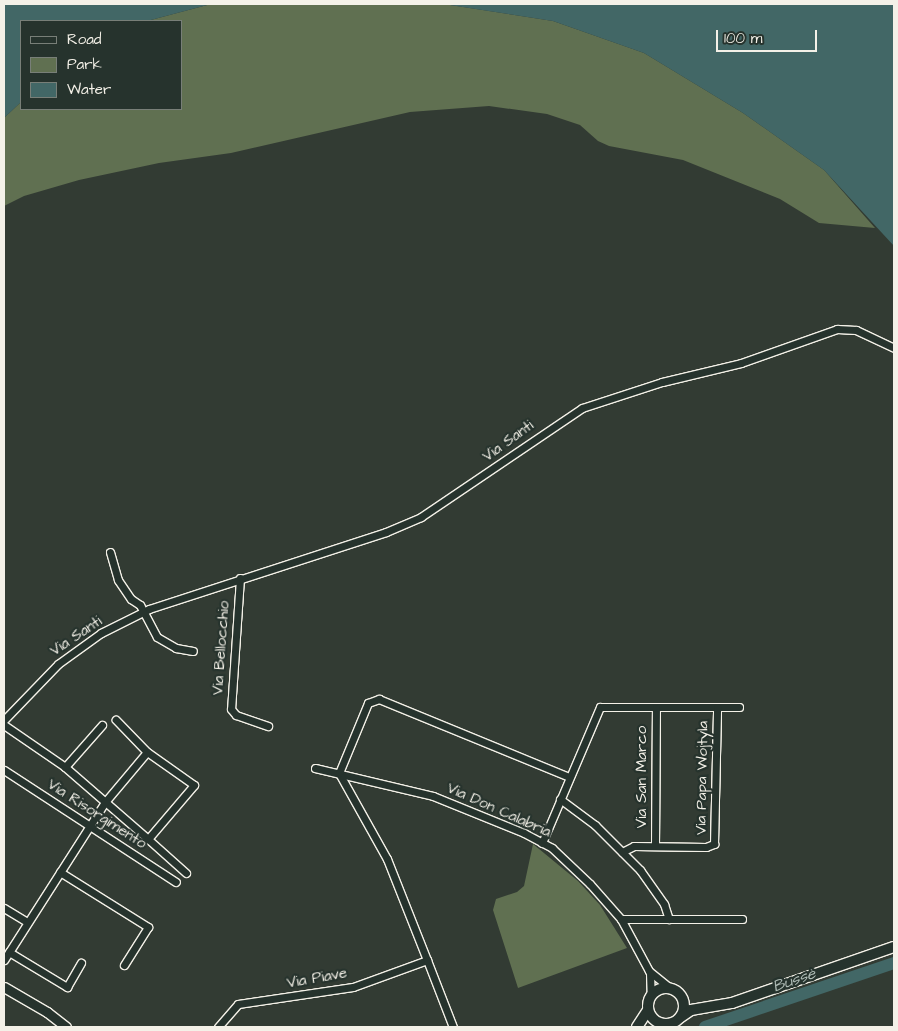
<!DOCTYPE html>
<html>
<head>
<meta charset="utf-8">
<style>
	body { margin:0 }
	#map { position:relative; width:898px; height:1031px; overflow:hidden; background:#323b33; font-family:"Architects Daughter",sans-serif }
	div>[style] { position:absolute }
	.green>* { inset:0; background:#607051 }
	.water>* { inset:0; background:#426766 }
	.river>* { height:12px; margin:-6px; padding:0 6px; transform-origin:6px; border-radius:6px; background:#426766 }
	.roads { filter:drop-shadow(1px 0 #f4f1e8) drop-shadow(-1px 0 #f4f1e8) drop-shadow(0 1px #f4f1e8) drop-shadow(0 -1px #f4f1e8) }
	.minor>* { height:7px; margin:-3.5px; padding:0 3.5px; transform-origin:3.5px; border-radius:3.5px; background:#26332d }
	.tertiary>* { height:9px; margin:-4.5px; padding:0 4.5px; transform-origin:4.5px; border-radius:4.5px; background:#26332d }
	.secondary>* { height:10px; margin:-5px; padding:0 5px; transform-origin:5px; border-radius:5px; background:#26332d }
	.secondary>.ring { margin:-5px; padding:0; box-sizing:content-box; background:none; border:10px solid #26332d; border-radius:50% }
	span { translate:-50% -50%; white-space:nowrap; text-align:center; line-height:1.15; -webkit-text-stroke:4.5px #26332d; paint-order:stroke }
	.street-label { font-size:15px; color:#f4f1e8 }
	.water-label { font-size:16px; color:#adbab4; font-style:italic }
	.frame { position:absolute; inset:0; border:5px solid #f4f1e8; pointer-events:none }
	.legend { position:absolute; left:20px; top:20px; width:162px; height:90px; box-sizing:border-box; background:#26332d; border:1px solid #787f78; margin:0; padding:6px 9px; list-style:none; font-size:15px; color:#f4f1e8 }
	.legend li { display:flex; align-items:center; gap:10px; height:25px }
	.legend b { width:25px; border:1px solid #787f78 }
	.scale { position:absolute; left:716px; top:30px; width:101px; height:22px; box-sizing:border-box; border:2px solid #f4f1e8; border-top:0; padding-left:6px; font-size:15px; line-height:18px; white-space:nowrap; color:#f4f1e8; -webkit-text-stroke:4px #26332d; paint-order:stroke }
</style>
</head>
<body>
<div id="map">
	<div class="green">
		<div style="clip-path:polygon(211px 4px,444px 4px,553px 21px,644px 53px,743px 113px,824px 170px,875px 228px,819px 223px,780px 199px,683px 160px,609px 146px,598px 141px,580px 125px,547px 114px,489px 106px,410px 112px,231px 153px,159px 163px,79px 180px,24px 196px,4px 206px,4px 118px,21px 102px,21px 109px,181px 109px,181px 21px,147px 21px)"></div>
		<div style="clip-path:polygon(533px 844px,578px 881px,600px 905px,627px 948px,518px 988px,493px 910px,496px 899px,517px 892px,524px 886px)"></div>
	</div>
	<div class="water">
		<div style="clip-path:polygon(4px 4px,211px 4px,147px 21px,21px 21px,21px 102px,4px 118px)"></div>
		<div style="clip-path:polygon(443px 4px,894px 4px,894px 246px,824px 170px,743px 113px,644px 53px,553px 21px)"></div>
	</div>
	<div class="river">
		<div style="left:705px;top:1027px;width:200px;rotate:-18.7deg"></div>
	</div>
	<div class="roads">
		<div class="minor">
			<div style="left:110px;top:552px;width:29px;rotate:74deg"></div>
			<div style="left:118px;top:580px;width:23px;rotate:56deg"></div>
			<div style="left:131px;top:599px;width:11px;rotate:34deg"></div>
			<div style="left:140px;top:605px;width:36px;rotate:62deg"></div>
			<div style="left:157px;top:637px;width:22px;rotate:30deg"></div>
			<div style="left:176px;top:648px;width:17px;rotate:10deg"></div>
			<div style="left:240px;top:578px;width:131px;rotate:93.9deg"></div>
			<div style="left:231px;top:709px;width:8px;rotate:50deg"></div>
			<div style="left:236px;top:715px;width:34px;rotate:19deg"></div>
			<div style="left:4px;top:720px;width:78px;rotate:-46deg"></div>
			<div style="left:58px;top:664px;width:53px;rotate:-35.8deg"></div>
			<div style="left:101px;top:633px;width:54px;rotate:-26.6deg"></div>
			<div style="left:149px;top:609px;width:249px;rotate:-18deg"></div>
			<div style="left:386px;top:532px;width:38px;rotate:-23deg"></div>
			<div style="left:421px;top:517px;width:194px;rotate:-34.1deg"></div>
			<div style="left:582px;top:408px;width:84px;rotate:-18deg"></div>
			<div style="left:662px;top:382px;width:81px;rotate:-13.5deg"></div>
			<div style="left:741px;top:363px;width:102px;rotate:-19.5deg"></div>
			<div style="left:837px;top:329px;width:19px;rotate:3deg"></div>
			<div style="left:856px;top:330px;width:42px;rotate:25.3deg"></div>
			<div style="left:4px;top:725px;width:74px;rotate:34.5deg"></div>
			<div style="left:65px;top:767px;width:110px;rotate:40.9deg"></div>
			<div style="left:148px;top:839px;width:71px;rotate:-49.6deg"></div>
			<div style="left:194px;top:785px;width:57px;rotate:-144.9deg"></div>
			<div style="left:147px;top:752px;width:45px;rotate:-134.1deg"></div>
			<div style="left:65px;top:767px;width:56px;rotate:-48.6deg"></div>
			<div style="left:315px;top:768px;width:121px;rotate:13.3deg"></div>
			<div style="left:433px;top:796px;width:98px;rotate:22.1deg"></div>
			<div style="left:524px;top:833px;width:32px;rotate:28deg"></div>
			<div style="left:552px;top:848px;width:52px;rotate:43.5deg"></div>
			<div style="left:590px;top:884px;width:47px;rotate:48.5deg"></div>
			<div style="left:621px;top:919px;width:59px;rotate:61.7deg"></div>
			<div style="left:649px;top:971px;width:27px;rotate:39deg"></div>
			<div style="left:4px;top:770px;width:205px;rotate:33.1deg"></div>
			<div style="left:560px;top:799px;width:44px;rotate:36.6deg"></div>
			<div style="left:595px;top:825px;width:64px;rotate:45deg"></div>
			<div style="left:640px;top:870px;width:42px;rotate:54.8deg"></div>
			<div style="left:664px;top:904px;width:16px;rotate:72deg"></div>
			<div style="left:148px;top:839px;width:51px;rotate:41.8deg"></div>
			<div style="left:542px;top:843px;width:148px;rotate:-66.9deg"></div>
			<div style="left:600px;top:707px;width:139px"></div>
			<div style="left:655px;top:846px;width:138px;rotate:-89.6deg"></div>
			<div style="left:622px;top:852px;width:13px;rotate:-27deg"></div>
			<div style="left:634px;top:846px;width:72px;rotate:0.8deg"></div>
			<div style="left:706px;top:847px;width:9px;rotate:-21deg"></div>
			<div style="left:714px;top:844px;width:137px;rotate:-88.7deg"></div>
			<div style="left:60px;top:872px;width:104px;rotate:32deg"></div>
			<div style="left:148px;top:927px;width:45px;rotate:122.3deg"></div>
			<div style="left:4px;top:908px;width:27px;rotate:31deg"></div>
			<div style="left:621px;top:919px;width:121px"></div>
			<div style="left:9px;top:952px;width:68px;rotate:31.1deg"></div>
			<div style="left:67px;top:987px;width:28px;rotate:-60deg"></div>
			<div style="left:4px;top:960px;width:188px;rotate:-57.4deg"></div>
			<div style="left:105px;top:802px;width:65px;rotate:-50deg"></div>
			<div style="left:427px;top:960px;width:109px;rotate:-111.6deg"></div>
			<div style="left:387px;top:859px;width:98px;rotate:-119.2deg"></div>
			<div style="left:339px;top:773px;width:76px;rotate:-67.5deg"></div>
			<div style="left:368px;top:703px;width:12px;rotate:-20deg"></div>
			<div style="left:379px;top:699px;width:205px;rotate:22.3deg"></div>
			<div style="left:650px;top:973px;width:23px;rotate:88deg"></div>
			<div style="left:218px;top:1027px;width:30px;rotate:-49deg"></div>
			<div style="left:238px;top:1004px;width:116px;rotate:-8.4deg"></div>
			<div style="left:353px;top:987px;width:79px;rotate:-20deg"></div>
			<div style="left:427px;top:960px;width:72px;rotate:68.8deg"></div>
		</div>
		<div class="tertiary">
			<div style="left:4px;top:987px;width:50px;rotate:30.2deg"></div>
			<div style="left:47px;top:1012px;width:24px;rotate:38deg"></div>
		</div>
		<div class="secondary">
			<div class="ring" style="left:648px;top:988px;width:26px;height:26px"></div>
			<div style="left:681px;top:1017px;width:12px;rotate:-35deg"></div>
			<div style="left:691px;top:1010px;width:42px;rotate:-9.7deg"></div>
			<div style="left:732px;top:1003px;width:171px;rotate:-19.1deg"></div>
			<div style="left:637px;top:1027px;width:20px;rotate:-57deg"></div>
		</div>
	</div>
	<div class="street-label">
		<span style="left:508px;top:441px;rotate:-36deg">Via Santi</span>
		<span style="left:76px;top:636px;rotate:-34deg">Via Santi</span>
		<span style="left:221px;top:648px;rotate:-86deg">Via Bellocchio</span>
		<span style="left:642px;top:777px;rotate:-90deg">Via San Marco</span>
		<span style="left:702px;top:778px;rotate:-89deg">Via Papa Wojtyla</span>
		<span style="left:499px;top:810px;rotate:24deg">Via Don Calabria</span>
		<span style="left:97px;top:814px;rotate:33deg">Via Risorgimento</span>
		<span style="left:317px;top:978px;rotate:-10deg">Via Piave</span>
	</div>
	<div class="water-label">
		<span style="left:794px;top:980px;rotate:-19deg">Bussè</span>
	</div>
	<div class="frame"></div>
	<ul class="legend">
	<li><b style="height:6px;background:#26332d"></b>Road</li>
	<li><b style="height:14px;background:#607051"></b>Park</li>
	<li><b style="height:14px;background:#426766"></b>Water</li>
	</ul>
	<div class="scale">100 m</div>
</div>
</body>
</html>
